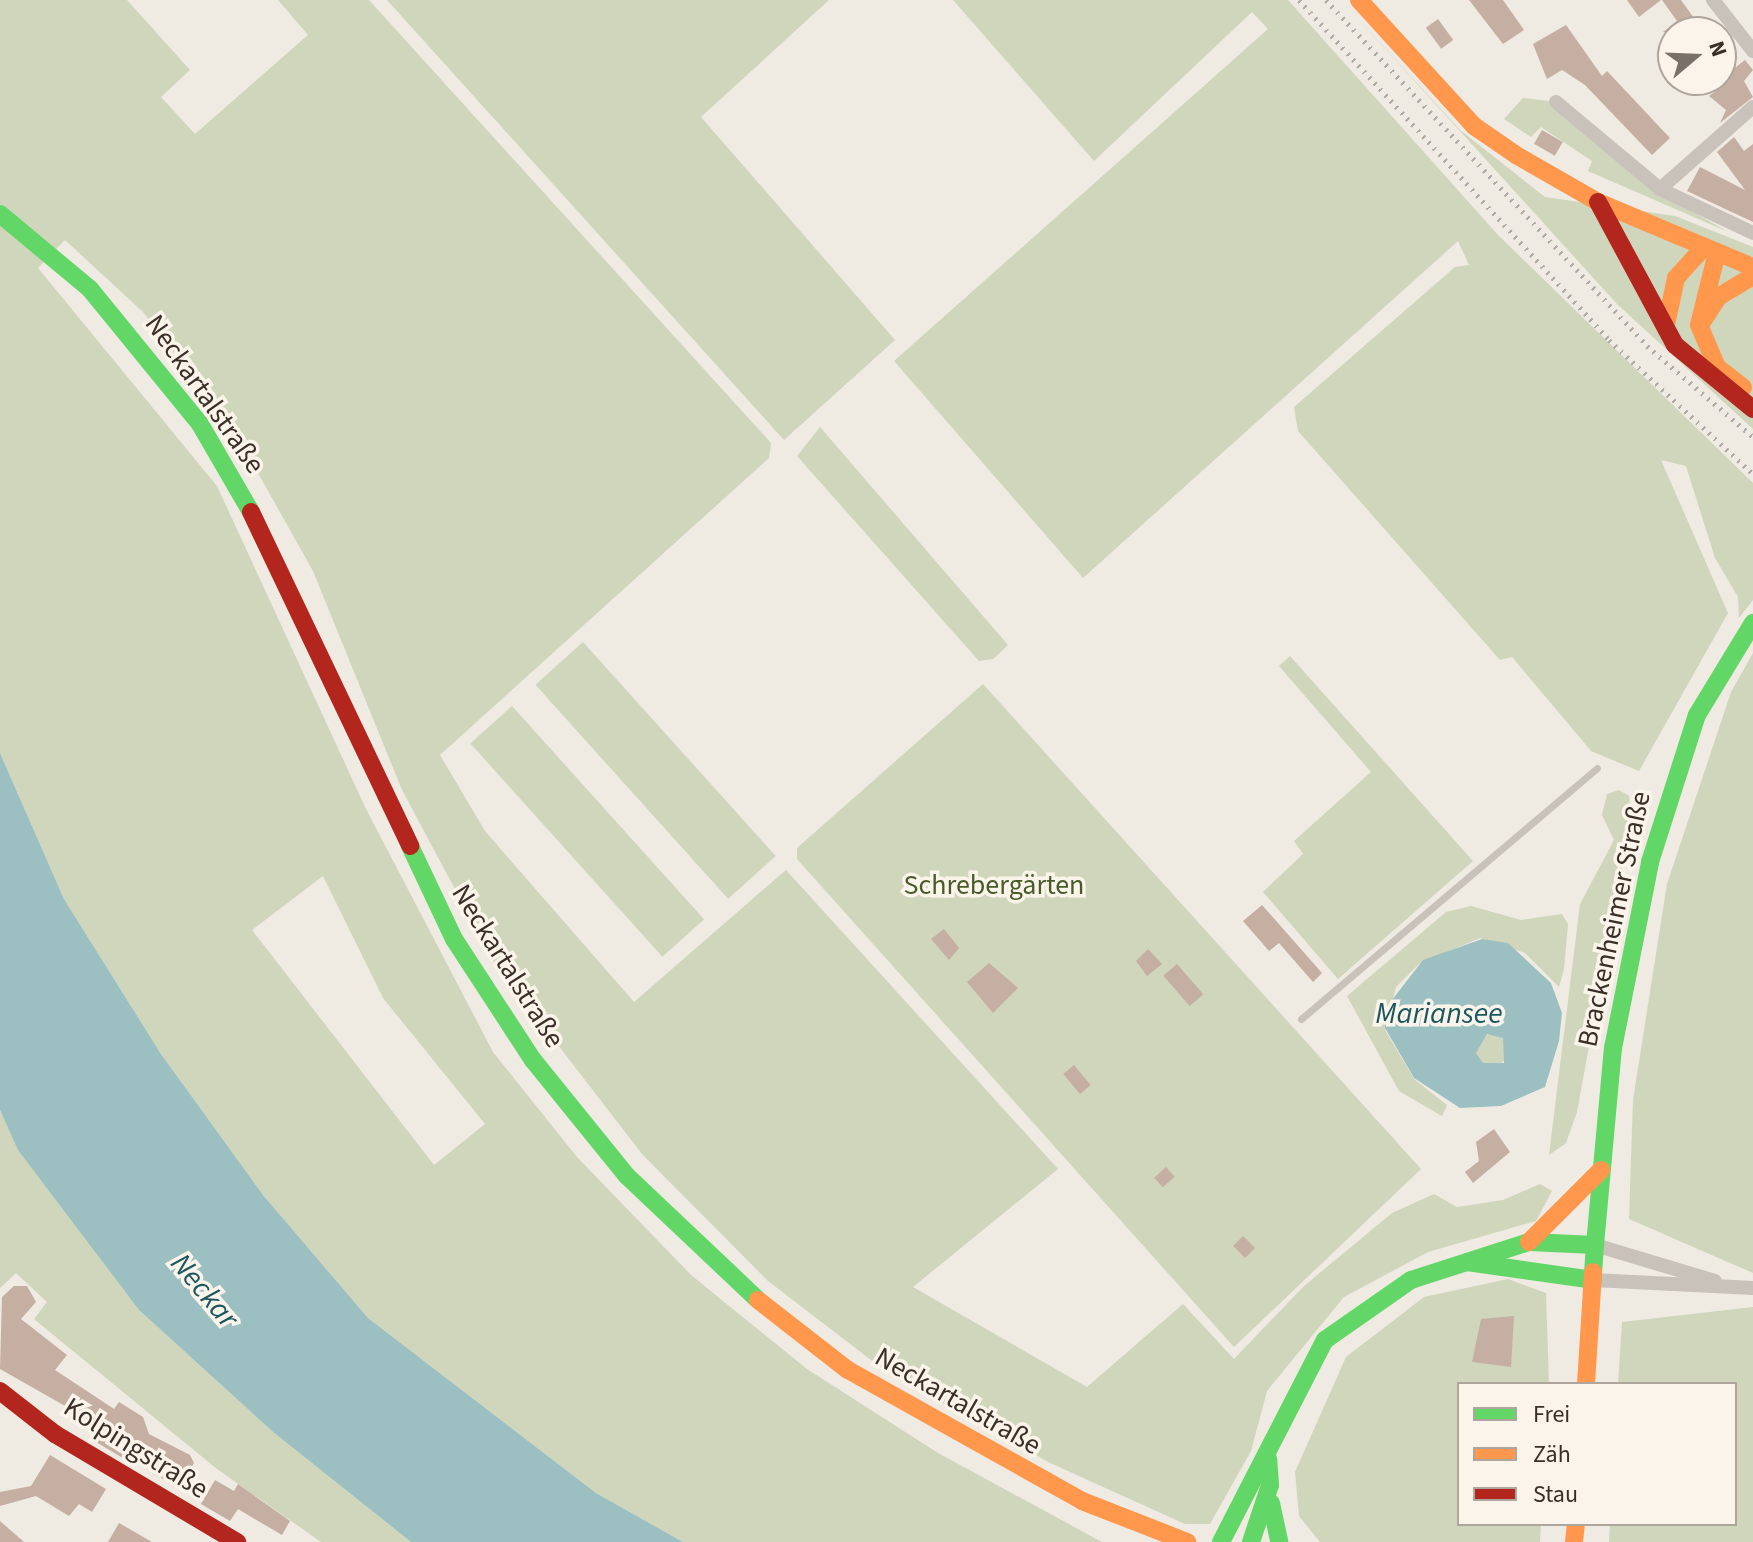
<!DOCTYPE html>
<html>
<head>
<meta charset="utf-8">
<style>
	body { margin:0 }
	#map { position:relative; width:1753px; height:1542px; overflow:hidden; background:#efeae2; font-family:"Source Sans 3",sans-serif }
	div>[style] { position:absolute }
	.green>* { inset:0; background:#cfd6bb; transform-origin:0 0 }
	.round { border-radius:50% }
	.water>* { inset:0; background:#9cc0c2 }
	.building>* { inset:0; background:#c4afa2; transform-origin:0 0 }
	.lane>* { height:7px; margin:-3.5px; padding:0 3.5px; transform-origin:3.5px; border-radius:3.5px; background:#c9c2bb }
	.street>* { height:14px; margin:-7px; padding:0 7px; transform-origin:7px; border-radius:7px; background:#c9c2bb }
	.fast>* { height:18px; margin:-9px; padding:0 9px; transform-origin:9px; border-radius:9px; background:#63d668 }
	.slow>* { height:18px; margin:-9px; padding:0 9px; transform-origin:9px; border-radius:9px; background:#ff974d }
	.jam>* { height:18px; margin:-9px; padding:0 9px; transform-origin:9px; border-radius:9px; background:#b3261e }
	.rail>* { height:5px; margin-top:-2.5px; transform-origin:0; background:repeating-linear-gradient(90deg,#b0aba6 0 2px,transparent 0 8px) }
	span { translate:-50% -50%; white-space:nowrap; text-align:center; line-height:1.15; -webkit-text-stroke:7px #fbf4ea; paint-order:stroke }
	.street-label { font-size:28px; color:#3a2f28 }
	.park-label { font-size:28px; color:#465a2a }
	.water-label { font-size:30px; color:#1a575f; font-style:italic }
	.legend { position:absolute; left:1457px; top:1382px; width:280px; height:144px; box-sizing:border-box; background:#fbf4ea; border:2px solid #aea59c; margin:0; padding:10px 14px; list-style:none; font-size:24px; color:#3a2f28 }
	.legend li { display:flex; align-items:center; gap:16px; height:40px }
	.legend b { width:40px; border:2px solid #aea59c }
	.north { position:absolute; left:1657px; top:16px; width:80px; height:80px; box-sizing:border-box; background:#fbf4ea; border:2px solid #aea59c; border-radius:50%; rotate:71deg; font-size:22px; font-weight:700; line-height:32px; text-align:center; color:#3a2f28 }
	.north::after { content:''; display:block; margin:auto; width:28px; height:36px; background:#797069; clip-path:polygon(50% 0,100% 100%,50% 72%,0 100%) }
</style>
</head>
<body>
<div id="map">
	<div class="green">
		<div style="clip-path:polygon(evenodd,0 0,127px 0,190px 70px,161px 97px,195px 134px,308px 35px,278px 0,369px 0,771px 443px,769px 458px,440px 755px,485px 831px,634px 1002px,786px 870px,1058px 1169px,913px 1287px,1087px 1387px,1183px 1304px,1234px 1359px,1304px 1286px,1392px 1213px,1434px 1194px,1457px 1207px,1503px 1200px,1540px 1184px,1552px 1191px,1536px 1221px,1428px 1252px,1344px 1297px,1267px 1391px,1251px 1451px,1210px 1524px,1185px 1524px,1048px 1462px,888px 1373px,768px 1281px,642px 1154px,494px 962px,402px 790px,313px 571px,240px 441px,143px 312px,65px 240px,38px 268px,217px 486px,366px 809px,493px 1052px,577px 1157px,691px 1275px,807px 1369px,938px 1453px,1102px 1542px,683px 1542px,596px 1493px,368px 1318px,263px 1195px,161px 1054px,64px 899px,0 753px,0 0,323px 876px,383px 998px,485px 1124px,434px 1165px,252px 930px,323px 876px)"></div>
		<div style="clip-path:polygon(387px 0,829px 0,701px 117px,895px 340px,784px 440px)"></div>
		<div style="clip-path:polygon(953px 0,1288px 0,1498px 235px,1753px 483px,1753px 600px,1739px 618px,1738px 597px,1715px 558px,1686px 466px,1661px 460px,1728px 613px,1639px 771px,1591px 751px,1512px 657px,1500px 660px,1298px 431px,1294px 407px,1455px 267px,1469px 265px,1458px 241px,1083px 578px,894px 361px,1268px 29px,1252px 12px,1094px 161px)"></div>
		<div style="clip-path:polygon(1341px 0,1460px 130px,1545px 197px,1675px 216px,1753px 247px,1753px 429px,1617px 304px)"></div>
		<div style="clip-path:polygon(1523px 98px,1548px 101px,1657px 191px,1728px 232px,1588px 171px,1592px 161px,1541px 127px,1531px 137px,1504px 119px)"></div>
		<div style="clip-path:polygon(820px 427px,1008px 645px,993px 659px,979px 661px,797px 456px)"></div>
		<div style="left:583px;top:642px;width:288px;height:64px;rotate:48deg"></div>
		<div style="clip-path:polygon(1753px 653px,1753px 1273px,1629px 1219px,1633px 1100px,1667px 884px,1731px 692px)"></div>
		<div style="clip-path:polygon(1290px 656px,1473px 861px,1338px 979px,1263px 892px,1303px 854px,1294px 841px,1371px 772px,1279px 666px)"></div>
		<div style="clip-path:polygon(983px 684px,1421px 1169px,1234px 1347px,797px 859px,797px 848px)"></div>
		<div style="left:512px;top:706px;width:287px;height:56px;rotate:48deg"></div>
		<div style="clip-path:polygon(1619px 790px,1629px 796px,1631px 818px,1577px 1112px,1566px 1143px,1549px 1155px,1580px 904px,1614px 840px,1602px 815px,1607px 794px)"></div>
		<div style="clip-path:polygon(1471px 906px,1521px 920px,1562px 914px,1568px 924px,1564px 969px,1559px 987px,1525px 953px,1480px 938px,1420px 963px,1396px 987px,1385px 1030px,1414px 1079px,1447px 1105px,1442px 1116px,1399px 1091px,1347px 996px,1446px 912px)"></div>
		<div class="round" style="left:1476px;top:1034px;width:32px;height:32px"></div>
		<div style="clip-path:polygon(0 1110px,19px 1150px,139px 1310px,273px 1432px,411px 1542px,321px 1542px,217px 1469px,34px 1319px,47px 1302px,16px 1273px,0 1288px)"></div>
		<div style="clip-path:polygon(1508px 1279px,1546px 1293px,1549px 1384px,1459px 1384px,1459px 1524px,1541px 1524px,1540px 1542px,1320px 1542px,1299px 1516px,1295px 1472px,1346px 1357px,1424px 1297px)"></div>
		<div style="clip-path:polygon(1753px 1307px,1753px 1542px,1609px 1542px,1610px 1524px,1735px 1524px,1735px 1384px,1618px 1384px,1622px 1322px)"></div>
	</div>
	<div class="water">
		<div style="clip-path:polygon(0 753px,64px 899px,161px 1054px,263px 1195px,368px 1318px,596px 1493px,683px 1542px,411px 1542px,273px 1432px,139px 1310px,18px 1150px,0 1110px)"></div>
		<div style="clip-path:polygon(evenodd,1482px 939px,1508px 943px,1551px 983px,1562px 1013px,1559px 1041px,1545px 1087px,1501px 1106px,1460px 1108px,1414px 1078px,1385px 1028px,1385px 1009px,1423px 960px,1482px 939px,1487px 1034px,1503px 1038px,1504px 1063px,1483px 1063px,1476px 1053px,1487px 1034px)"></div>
	</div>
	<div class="building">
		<div style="clip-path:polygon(1469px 0,1503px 0,1524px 30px,1503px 44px)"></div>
		<div style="clip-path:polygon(1627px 0,1661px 0,1639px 17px)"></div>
		<div style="clip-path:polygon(1662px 0,1681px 0,1704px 32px,1663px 32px,1677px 21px)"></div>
		<div style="left:1438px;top:19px;width:26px;height:15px;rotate:54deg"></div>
		<div style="clip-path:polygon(1566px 25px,1602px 76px,1607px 71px,1670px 138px,1652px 155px,1585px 85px,1562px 70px,1547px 79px,1533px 44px)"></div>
		<div style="clip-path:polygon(1721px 51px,1736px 67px,1745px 60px,1753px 70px,1744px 81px,1753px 97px,1720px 123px,1726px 110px,1709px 96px,1721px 87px)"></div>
		<div style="left:1542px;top:130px;width:24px;height:16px;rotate:30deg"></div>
		<div style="clip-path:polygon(1734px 137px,1744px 151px,1753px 144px,1753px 222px,1687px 191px,1700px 167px,1745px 190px,1717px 152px)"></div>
		<div style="clip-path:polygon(1262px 905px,1322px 973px,1313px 982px,1279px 943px,1269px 951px,1243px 921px)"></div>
		<div style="clip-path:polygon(944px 929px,959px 948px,949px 960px,931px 939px)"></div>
		<div style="clip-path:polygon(1148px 949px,1162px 964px,1147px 976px,1136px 961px)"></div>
		<div style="clip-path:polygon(989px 963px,1018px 988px,993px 1013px,967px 982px)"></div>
		<div style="left:1177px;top:964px;width:40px;height:18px;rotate:49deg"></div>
		<div style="left:1074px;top:1065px;width:26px;height:14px;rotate:50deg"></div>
		<div style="clip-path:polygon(1494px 1129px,1510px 1152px,1473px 1183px,1465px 1172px,1479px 1161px,1476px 1142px)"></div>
		<div style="left:1166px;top:1167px;width:13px;height:16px;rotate:48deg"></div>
		<div style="left:1243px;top:1236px;width:17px;height:14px;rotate:45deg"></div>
		<div style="clip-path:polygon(14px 1286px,27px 1286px,36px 1302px,21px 1319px,67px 1355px,55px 1370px,114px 1409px,119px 1402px,143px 1417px,149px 1434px,190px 1455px,194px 1463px,179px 1488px,152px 1473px,161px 1458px,139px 1443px,128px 1461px,96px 1442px,104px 1428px,0 1369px,2px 1297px)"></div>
		<div style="clip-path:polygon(1514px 1316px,1511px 1367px,1472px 1362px,1481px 1319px)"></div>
		<div style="clip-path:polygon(50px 1455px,106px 1489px,92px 1512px,79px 1504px,69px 1516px,36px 1496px,0 1506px,0 1492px,31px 1486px)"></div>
		<div style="clip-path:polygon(215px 1480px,234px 1491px,238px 1484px,290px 1521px,282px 1535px,238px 1509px,230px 1521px,201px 1504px)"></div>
		<div style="clip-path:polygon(0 1521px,24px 1542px,0 1542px)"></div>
		<div style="clip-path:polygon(119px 1523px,152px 1542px,108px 1542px)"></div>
	</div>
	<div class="lane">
		<div style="left:1301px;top:1019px;width:388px;rotate:-40.3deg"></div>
	</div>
	<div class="street">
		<div style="left:1713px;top:0;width:65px;rotate:51.9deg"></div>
		<div style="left:1556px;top:102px;width:136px;rotate:39.9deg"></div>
		<div style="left:1660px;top:189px;width:103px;rotate:25.3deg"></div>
		<div style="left:1660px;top:189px;width:124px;rotate:-41.4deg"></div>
		<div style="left:1595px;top:1245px;width:125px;rotate:16.7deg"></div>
		<div style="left:1593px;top:1280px;width:160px;rotate:2.9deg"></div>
	</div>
	<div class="fast">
		<div style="left:0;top:214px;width:117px;rotate:39.8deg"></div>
		<div style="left:90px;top:289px;width:174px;rotate:50.8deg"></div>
		<div style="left:200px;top:424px;width:102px;rotate:59.9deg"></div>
		<div style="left:410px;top:846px;width:103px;rotate:64.7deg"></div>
		<div style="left:454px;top:939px;width:145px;rotate:56.9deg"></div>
		<div style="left:533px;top:1060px;width:149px;rotate:51deg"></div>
		<div style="left:627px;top:1176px;width:180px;rotate:43.4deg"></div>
		<div style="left:1595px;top:1245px;width:198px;rotate:-84.8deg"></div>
		<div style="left:1613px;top:1048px;width:190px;rotate:-78.7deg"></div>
		<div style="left:1650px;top:862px;width:154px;rotate:-72.3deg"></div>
		<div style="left:1697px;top:715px;width:108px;rotate:-58.7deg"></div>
		<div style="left:1467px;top:1262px;width:127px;rotate:8.1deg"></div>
		<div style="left:1271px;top:1503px;width:40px;rotate:78deg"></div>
		<div style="left:1221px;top:1542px;width:227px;rotate:-62.8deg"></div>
		<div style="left:1325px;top:1340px;width:105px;rotate:-34.9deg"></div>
		<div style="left:1411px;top:1280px;width:124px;rotate:-17.9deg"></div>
		<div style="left:1529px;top:1242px;width:66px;rotate:2.6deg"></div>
		<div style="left:1595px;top:1245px;width:27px;rotate:94deg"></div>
		<div style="left:1251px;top:1542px;width:60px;rotate:-71.6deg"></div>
		<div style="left:1270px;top:1485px;width:26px;rotate:-94deg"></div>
	</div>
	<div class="slow">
		<div style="left:1359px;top:0;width:171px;rotate:47.6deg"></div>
		<div style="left:1474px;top:126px;width:51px;rotate:34.6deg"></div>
		<div style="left:1516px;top:155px;width:95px;rotate:29.8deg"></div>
		<div style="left:1598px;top:202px;width:168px;rotate:22.8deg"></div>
		<div style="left:1717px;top:252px;width:75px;rotate:103.9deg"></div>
		<div style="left:1699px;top:325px;width:46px;rotate:66.8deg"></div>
		<div style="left:1717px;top:367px;width:33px;rotate:38deg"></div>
		<div style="left:1702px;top:322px;width:30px;rotate:-57deg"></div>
		<div style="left:1718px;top:297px;width:41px;rotate:-31deg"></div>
		<div style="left:1666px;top:325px;width:48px;rotate:-78deg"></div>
		<div style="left:1676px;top:278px;width:42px;rotate:-47.9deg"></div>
		<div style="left:1529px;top:1242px;width:102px;rotate:-45deg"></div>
		<div style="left:758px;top:1300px;width:114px;rotate:37.9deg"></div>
		<div style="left:848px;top:1370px;width:268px;rotate:29.2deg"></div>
		<div style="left:1082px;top:1501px;width:113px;rotate:21.3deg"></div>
		<div style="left:1586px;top:1384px;width:112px;rotate:-86.4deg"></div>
		<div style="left:1574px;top:1542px;width:18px;rotate:-84deg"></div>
	</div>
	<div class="jam">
		<div style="left:1598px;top:202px;width:162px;rotate:61.7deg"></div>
		<div style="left:1675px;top:345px;width:101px;rotate:39.4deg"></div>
		<div style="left:251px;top:512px;width:370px;rotate:64.5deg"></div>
		<div style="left:0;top:1391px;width:70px;rotate:38deg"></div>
		<div style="left:55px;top:1434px;width:212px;rotate:30.7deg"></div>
	</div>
	<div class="rail">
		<div style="left:1299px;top:0;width:460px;rotate:47.6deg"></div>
		<div style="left:1609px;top:340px;width:197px;rotate:42.9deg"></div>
		<div style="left:1326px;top:0;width:472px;rotate:47.1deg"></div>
		<div style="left:1647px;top:346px;width:140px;rotate:40.6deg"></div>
	</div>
	<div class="street-label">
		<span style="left:205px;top:394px;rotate:55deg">Neckartalstraße</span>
		<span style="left:1614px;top:919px;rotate:-78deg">Brackenheimer Straße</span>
		<span style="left:508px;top:966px;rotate:58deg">Neckartalstraße</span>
		<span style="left:958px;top:1401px;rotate:30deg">Neckartalstraße</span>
		<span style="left:136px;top:1448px;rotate:32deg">Kolpingstraße</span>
	</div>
	<div class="park-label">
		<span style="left:994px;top:885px">Schrebergärten</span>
	</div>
	<div class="water-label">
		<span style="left:1439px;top:1014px">Mariansee</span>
		<span style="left:204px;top:1291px;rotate:50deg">Neckar</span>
	</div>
	<ul class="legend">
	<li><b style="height:10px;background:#63d668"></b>Frei</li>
	<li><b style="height:10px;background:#ff974d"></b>Zäh</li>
	<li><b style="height:10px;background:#b3261e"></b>Stau</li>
	</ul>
	<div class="north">N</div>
</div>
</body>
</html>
